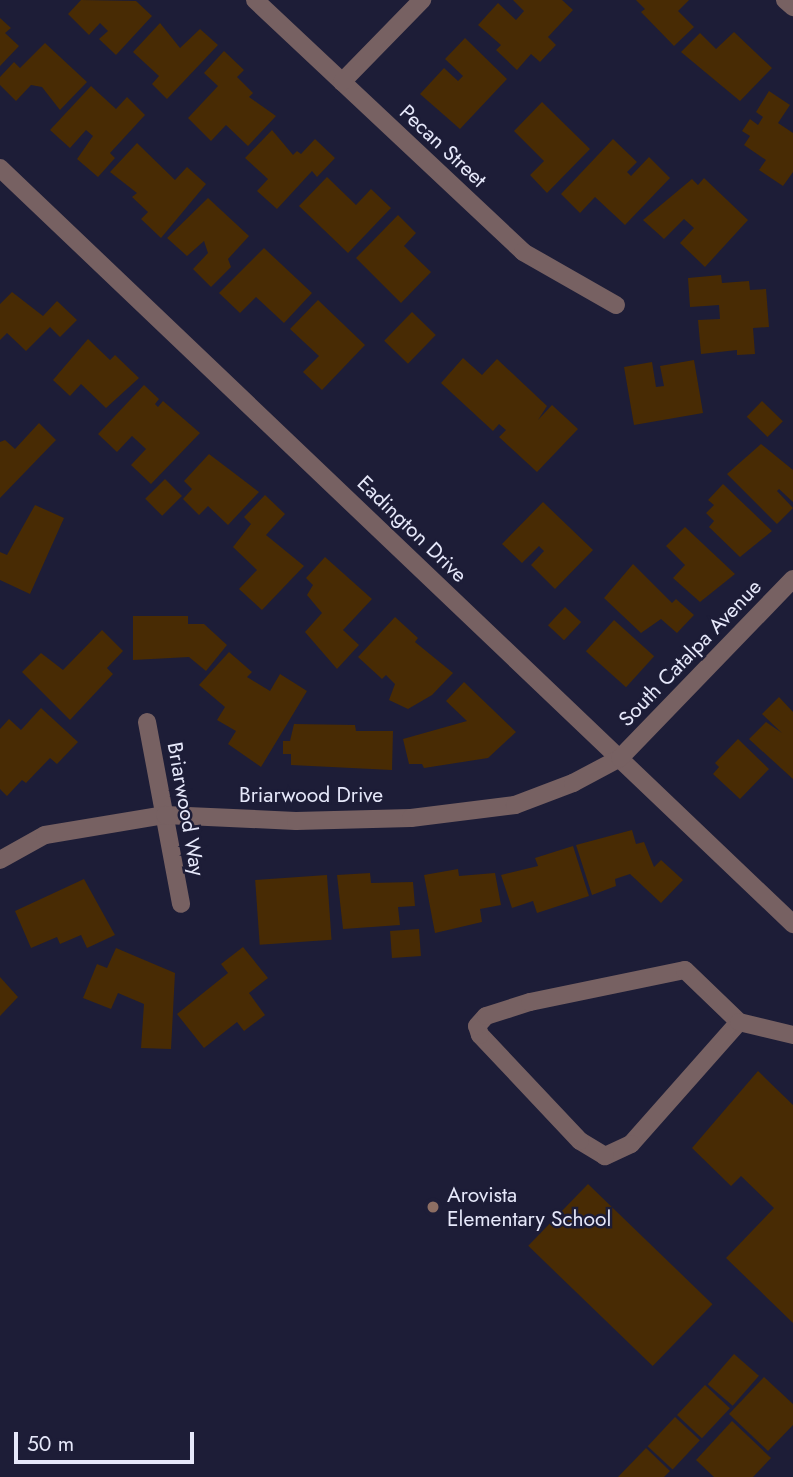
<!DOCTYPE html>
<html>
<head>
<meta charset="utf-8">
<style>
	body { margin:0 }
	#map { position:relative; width:793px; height:1477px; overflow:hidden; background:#1d1d37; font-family:Jost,sans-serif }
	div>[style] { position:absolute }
	.building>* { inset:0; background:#482b04; transform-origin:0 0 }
	.minor>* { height:18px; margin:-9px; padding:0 9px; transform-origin:9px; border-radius:9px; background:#776162 }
	.dots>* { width:19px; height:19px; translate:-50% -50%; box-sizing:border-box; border:4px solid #1d1d37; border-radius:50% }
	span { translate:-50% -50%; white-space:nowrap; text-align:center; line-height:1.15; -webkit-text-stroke:5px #1d1d37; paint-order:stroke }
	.street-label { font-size:21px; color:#e6e8fa }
	.poi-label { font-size:21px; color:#e6e8fa }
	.left { translate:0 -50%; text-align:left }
	.scale { position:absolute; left:14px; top:1432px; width:180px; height:32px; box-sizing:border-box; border:4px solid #e6e8fa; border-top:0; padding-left:9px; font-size:21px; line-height:24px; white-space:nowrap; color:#e6e8fa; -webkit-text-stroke:5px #1d1d37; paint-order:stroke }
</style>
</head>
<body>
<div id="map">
	<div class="building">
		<div style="clip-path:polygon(81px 0,136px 1px,152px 16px,116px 55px,99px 39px,108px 31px,100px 23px,89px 35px,68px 14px)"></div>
		<div style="clip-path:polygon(513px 0,562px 0,573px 10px,548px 37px,556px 45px,540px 62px,531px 54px,517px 70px,496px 50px,501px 45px,478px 25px,498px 3px,516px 20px,524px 11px)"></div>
		<div style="clip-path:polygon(636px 0,689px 0,678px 11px,694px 27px,674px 46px,641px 12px,645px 9px)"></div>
		<div style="clip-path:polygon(0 18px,11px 28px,5px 33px,19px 46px,0 66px)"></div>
		<div style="clip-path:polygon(160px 23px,180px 48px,200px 29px,218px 45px,167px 99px,152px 84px,159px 76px,133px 52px)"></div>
		<div style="clip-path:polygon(734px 32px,772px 68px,740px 101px,681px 52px,700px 33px,716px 49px)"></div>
		<div style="clip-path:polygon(465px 38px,507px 79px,460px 129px,420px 94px,444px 68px,458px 81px,463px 76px,445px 59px)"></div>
		<div style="clip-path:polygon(45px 43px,87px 82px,60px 110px,42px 87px,31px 85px,16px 101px,0 85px,0 77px,14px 62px,20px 68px)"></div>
		<div style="clip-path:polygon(224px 51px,244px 70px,237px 77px,253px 93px,249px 97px,276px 116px,248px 146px,226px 125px,211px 141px,188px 118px,218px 86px,204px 73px)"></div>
		<div style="clip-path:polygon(91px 86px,116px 109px,127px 97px,145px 115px,110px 153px,115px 158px,98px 177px,77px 159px,93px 136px,86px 130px,70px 148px,50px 130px)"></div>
		<div style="clip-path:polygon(769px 91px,790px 105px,778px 123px,793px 133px,793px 172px,783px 186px,759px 170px,766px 160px,744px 145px,750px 136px,742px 131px,750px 119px,758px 125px,763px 117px,756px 112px)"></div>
		<div style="clip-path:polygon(542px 102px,590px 149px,547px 193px,530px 175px,544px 161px,514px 131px)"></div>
		<div style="clip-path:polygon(272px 130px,293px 155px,297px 151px,301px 154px,315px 139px,335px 158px,317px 177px,312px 171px,277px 209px,257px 191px,268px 179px,245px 158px)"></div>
		<div style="clip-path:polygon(613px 139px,637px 162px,627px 172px,631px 176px,649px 157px,670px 178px,625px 225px,595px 197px,580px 213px,561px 194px)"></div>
		<div style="clip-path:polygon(137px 143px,175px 180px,187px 167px,206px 184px,161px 238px,141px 219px,148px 212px,132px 197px,137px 193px,110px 172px)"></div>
		<div style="clip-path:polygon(327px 177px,356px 205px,371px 189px,391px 208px,348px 253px,299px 206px)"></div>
		<div style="clip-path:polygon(704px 178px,748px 220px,705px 267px,680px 243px,694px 228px,684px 219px,664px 239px,643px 220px,692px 179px,698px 185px)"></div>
		<div style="clip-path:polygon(208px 198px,249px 236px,228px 259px,231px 267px,211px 287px,193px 269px,208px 253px,204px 241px,187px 256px,167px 238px)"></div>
		<div style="clip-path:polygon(398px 215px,416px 233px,404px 246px,431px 272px,401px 303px,356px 258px)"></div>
		<div style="clip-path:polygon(264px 248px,312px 293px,284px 323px,256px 297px,240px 313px,219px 293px)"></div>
		<div style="clip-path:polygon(721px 275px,722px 283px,749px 281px,750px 290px,766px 289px,769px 327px,753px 328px,755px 354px,737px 355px,737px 350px,701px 354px,698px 320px,720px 319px,719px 305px,690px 307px,688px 278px)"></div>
		<div style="clip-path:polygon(12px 292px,43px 316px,57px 301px,77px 320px,60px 337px,50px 327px,26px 351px,7px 333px,0 340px,0 304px)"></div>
		<div style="clip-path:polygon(318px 300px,365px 345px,322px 390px,303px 372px,319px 356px,290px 329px)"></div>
		<div style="left:412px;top:312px;width:33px;height:40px;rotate:44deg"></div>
		<div style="clip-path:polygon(88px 339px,110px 360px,115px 355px,139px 378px,106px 408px,81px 384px,70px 396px,53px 380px)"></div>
		<div style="clip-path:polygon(463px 358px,482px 375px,497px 359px,547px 406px,538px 420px,552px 405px,578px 429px,537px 472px,499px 437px,506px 430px,499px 424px,493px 431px,441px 383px)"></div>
		<div style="clip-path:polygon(694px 360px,703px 413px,634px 425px,624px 367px,652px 362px,656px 387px,664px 386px,660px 366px)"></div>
		<div style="clip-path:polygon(144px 385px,159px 399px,155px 404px,158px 407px,163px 401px,200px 433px,151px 484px,131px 465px,146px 449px,132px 436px,117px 452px,98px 434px)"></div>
		<div style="left:762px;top:401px;width:29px;height:22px;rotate:44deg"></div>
		<div style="clip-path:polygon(39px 423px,56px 440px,0 498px,0 442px,5px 440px,15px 449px)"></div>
		<div style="clip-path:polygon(761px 444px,793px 470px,793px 502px,779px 489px,777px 491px,793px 508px,777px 524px,727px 474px)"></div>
		<div style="clip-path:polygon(209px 454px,259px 492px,228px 525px,208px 506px,199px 515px,183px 499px,192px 489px,184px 481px)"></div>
		<div style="left:165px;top:479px;width:24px;height:28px;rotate:45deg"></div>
		<div style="clip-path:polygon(723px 484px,772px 531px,740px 557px,709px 527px,714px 521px,706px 513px,714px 505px,708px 500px)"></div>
		<div style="clip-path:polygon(265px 495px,285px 514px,266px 535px,304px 566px,262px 610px,239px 589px,257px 570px,233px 547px,251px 524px,244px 517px)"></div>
		<div style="clip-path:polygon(543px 502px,593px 550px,555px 589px,531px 565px,544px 551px,539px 546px,522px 563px,502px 544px)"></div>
		<div style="clip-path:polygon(35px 505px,64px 518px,30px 594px,0 580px,0 552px,7px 555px)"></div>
		<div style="clip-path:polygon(685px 527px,735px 574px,700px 602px,673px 578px,685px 565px,666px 546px)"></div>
		<div style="clip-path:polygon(325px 557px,372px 599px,343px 630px,359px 645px,337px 669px,305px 632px,322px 613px,307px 595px,313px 585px,306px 578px)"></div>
		<div style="clip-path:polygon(633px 564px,672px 603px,676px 599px,694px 615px,677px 633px,661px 619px,641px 633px,604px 598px)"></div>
		<div style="left:565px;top:607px;width:22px;height:25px;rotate:43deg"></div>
		<div style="clip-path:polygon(133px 616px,188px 616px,188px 624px,204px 624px,227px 645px,206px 671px,189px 657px,133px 660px)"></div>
		<div style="clip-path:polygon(395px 617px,418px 638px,415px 642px,453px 673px,432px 695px,408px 709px,389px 700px,395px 684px,386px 675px,382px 679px,358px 657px)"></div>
		<div style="left:614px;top:620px;width:54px;height:42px;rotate:42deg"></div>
		<div style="clip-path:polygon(102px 630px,123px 651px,107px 668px,113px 674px,70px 720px,22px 672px,41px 653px,63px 670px)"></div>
		<div style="clip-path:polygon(229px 652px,252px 672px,247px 677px,270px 691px,280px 674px,307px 691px,261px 767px,228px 744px,236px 731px,217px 720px,225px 707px,199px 685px)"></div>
		<div style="clip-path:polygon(464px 682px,516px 732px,488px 758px,424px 768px,422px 764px,409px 764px,403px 739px,467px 721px,446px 701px)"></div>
		<div style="clip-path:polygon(779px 697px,793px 712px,793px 779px,749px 739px,766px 722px,782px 733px,762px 714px)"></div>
		<div style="clip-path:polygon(41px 708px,78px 742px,57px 764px,50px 758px,26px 783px,22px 780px,7px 796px,0 789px,0 729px,9px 719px,21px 730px)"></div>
		<div style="clip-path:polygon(294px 724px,355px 725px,356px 731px,393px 731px,392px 770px,291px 765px,291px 754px,283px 754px,283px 741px,290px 741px)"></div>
		<div style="clip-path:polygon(738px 739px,769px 769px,740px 799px,713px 774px,719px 767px,715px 763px)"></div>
		<div style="clip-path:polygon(632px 830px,636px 844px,644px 842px,654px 867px,661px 860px,683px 880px,661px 903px,630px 874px,615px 879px,616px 886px,592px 895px,576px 845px)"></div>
		<div style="clip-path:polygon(573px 846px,589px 896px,537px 913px,533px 901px,512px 908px,501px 875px,538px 866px,535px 858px)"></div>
		<div style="clip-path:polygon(458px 869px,459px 876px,495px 873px,501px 905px,480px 909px,482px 922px,435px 933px,424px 875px)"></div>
		<div style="clip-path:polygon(370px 873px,371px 883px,413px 882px,415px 906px,398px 907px,400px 925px,343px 929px,337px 875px)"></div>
		<div style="left:327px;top:875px;width:65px;height:72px;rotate:86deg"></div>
		<div style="clip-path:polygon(84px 879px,115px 935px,87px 948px,81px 935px,60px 944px,57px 937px,31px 948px,15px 911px)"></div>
		<div style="left:419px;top:929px;width:27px;height:29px;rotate:86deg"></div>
		<div style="clip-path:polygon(243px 947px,268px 978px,249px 993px,265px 1015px,244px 1031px,237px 1022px,204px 1048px,177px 1014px,228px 973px,221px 964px)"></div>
		<div style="clip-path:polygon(116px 948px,175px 973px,171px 1049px,141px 1048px,144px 1004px,118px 993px,111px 1009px,83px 998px,97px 964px,107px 968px)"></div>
		<div style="clip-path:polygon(0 977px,18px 997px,0 1016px)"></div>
		<div style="clip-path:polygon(758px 1071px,793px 1105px,793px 1323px,726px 1258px,774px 1208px,741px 1176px,731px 1186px,692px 1148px)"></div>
		<div style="left:588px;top:1184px;width:173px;height:86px;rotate:44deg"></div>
		<div style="left:734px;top:1354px;width:33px;height:40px;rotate:41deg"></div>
		<div style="clip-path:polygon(764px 1377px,793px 1404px,793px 1425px,768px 1451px,729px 1414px)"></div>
		<div style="left:705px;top:1385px;width:34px;height:41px;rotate:43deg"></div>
		<div style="left:675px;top:1417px;width:34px;height:40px;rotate:43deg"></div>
		<div style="clip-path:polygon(732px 1421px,771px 1458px,753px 1477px,714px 1477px,696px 1460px)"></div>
		<div style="clip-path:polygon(646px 1448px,670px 1471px,664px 1477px,618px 1477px)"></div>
	</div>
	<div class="minor">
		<div style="left:255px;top:0;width:368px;rotate:43.2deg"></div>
		<div style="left:523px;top:252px;width:107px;rotate:29.7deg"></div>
		<div style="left:785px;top:0;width:11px;rotate:41deg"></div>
		<div style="left:342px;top:82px;width:115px;rotate:-45.7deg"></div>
		<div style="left:0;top:168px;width:1096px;rotate:43.63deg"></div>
		<div style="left:147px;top:722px;width:185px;rotate:79.4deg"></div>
		<div style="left:0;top:860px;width:51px;rotate:-29.1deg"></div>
		<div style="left:45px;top:835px;width:122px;rotate:-9.5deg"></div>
		<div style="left:165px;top:815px;width:131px;rotate:2.6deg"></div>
		<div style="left:296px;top:821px;width:115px;rotate:-1.5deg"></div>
		<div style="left:411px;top:818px;width:105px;rotate:-7.1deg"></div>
		<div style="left:515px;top:805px;width:62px;rotate:-20.8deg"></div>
		<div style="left:573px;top:783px;width:53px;rotate:-28deg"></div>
		<div style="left:620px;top:758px;width:249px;rotate:-46deg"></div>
		<div style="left:739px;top:1022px;width:163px;rotate:131.5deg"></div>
		<div style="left:631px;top:1144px;width:29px;rotate:155deg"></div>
		<div style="left:605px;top:1156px;width:29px;rotate:-149deg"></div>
		<div style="left:580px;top:1141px;width:146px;rotate:-133.3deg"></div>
		<div style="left:480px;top:1035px;width:9px;rotate:-108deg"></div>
		<div style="left:477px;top:1026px;width:13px;rotate:-48deg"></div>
		<div style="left:486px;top:1016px;width:46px;rotate:-17.7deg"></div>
		<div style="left:530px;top:1002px;width:158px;rotate:-11.7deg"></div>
		<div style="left:685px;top:970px;width:75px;rotate:43.9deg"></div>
		<div style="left:739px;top:1022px;width:56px;rotate:13.5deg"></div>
	</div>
	<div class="dots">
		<div style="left:433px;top:1207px;background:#8d6e63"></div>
	</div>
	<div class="street-label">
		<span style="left:443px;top:146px;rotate:43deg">Pecan Street</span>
		<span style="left:412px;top:529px;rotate:44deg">Eadington Drive</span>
		<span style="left:690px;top:653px;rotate:-46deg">South Catalpa Avenue</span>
		<span style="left:311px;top:795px">Briarwood Drive</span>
		<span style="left:186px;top:809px;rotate:80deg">Briarwood Way</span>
	</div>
	<div class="poi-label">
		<span class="left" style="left:447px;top:1207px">Arovista<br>Elementary School</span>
	</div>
	<div class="scale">50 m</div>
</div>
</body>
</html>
